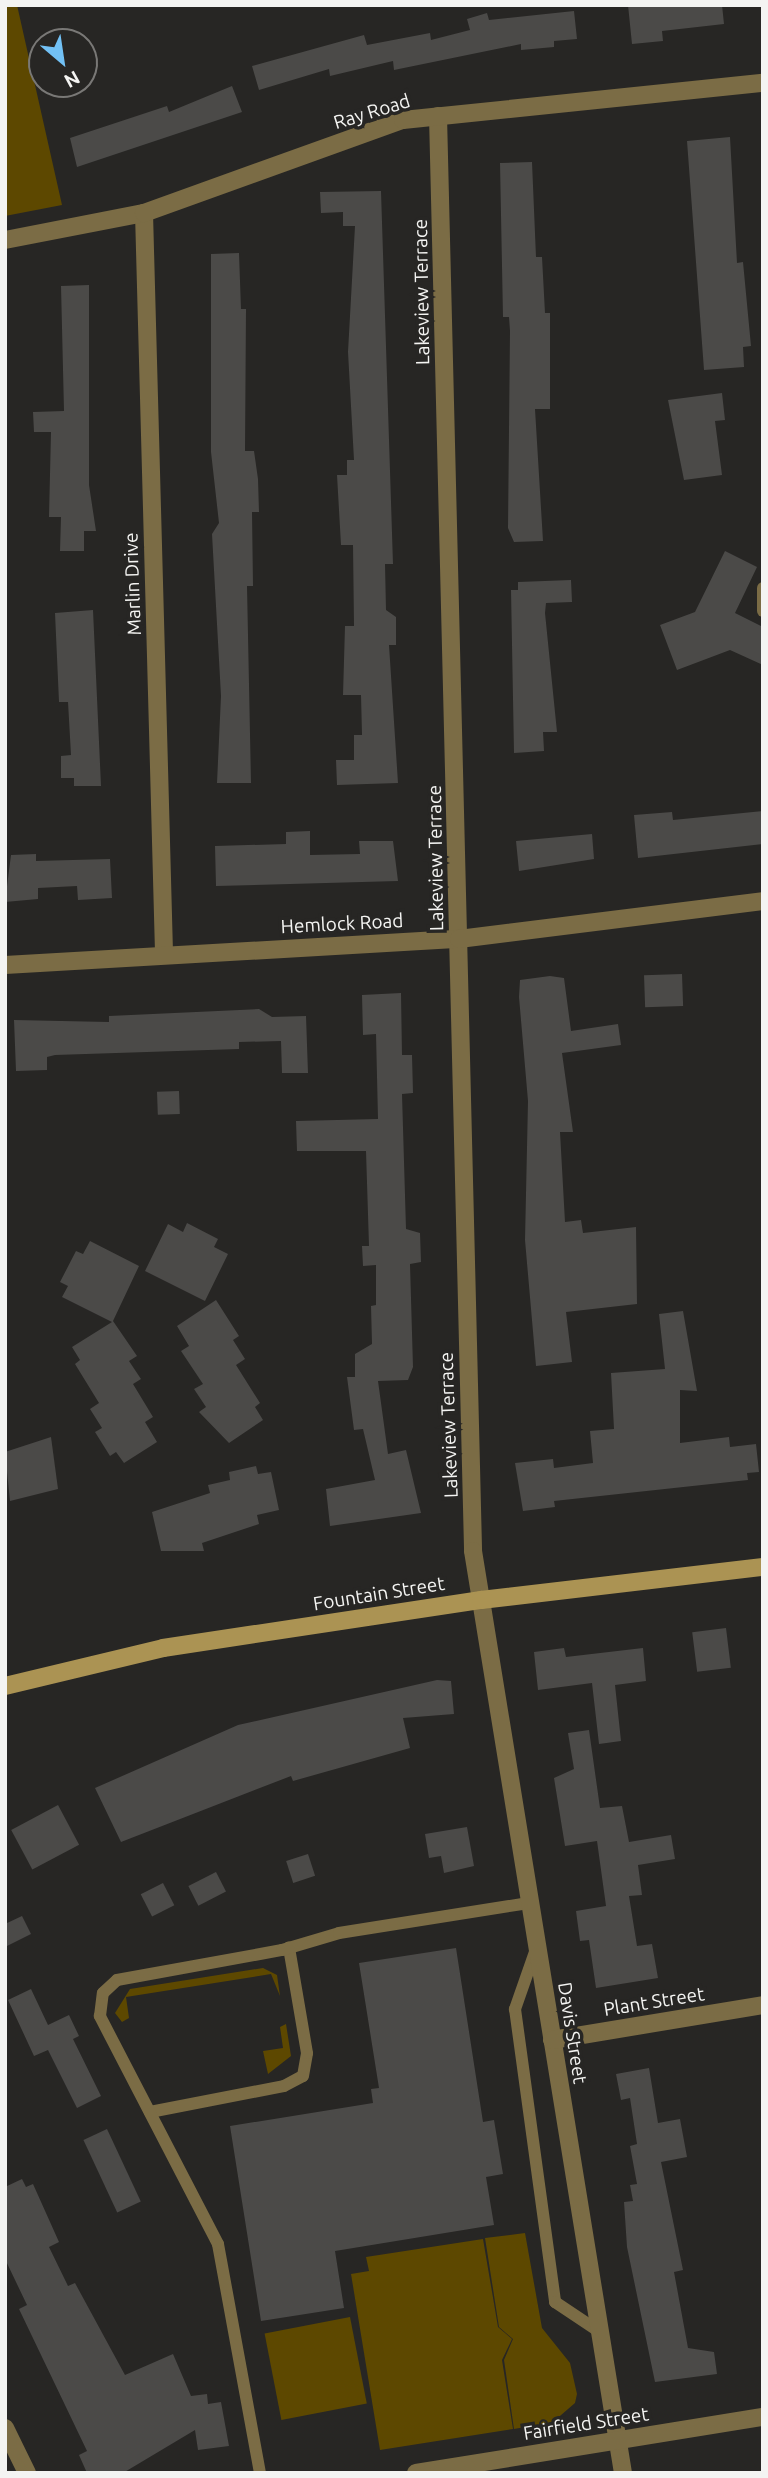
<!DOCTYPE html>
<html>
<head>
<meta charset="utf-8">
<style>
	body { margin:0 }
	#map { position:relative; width:768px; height:2478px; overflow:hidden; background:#272624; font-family:Ubuntu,sans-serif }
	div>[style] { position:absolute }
	.green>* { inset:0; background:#5d4800; transform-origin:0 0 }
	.building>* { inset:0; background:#4b4a48; transform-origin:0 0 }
	.service>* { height:12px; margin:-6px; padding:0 6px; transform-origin:6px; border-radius:6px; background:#7b6c45 }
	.minor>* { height:18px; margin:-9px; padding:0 9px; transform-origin:9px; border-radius:9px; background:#7b6c45 }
	.secondary>* { height:18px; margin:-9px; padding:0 9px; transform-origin:9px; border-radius:9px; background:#ab9353 }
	span { translate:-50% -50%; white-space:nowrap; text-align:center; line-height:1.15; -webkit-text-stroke:7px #272624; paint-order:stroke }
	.street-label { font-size:19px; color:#f4f4f2 }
	.frame { position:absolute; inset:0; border:7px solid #f4f4f2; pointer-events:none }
	.north { position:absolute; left:28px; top:28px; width:70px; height:70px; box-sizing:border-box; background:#272624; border:2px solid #797876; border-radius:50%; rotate:151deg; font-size:19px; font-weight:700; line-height:28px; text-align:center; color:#f4f4f2 }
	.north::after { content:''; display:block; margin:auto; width:24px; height:32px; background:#72c1f5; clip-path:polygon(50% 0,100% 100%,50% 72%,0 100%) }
</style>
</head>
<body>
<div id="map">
	<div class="green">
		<div style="clip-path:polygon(5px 5px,17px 5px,62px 205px,5px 216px)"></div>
		<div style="clip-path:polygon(263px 1968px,277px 1975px,280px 1996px,271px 1974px,126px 1997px,129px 2018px,122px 2022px,115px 2013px,130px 1989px)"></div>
		<div style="clip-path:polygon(286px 2024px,291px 2056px,268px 2074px,263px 2051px,283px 2048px,280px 2027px)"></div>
		<div style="clip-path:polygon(525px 2233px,542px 2328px,570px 2363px,577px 2394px,575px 2403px,553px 2422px,514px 2429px,504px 2360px,513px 2339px,499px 2327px,485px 2238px)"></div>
		<div style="clip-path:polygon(483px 2239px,498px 2327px,512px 2339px,502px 2360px,513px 2429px,380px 2450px,351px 2274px,369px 2271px,366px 2257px)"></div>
		<div style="left:350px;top:2317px;width:88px;height:87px;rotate:79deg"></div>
	</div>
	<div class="building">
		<div style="clip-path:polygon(628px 5px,722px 5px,724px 24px,662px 31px,663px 41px,632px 44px)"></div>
		<div style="clip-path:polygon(574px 11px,577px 39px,554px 41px,554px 47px,521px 50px,521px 44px,394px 70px,393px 61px,330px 76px,329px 69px,259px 90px,252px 66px,364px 35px,367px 45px,430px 33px,431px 40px,470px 30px,467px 19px,487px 13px,489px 20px)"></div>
		<div style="clip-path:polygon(232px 86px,242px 112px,77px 167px,70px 138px,167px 106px,169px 112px)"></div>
		<div style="clip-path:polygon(730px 137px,737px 263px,743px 262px,751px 346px,743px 347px,744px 367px,704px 370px,687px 141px)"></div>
		<div style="clip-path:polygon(532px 162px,536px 257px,542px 257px,545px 313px,550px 313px,550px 409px,535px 409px,543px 541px,514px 542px,508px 528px,510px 331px,509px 317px,503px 317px,500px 163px)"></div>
		<div style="clip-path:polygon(381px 191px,393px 564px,385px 564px,386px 610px,396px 617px,396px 645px,389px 645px,398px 783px,337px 785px,336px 760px,354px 760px,354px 735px,362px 735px,361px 695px,343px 695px,345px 626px,354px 626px,353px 545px,341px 545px,337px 475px,347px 475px,347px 460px,354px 460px,348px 352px,355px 226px,343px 226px,343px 212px,321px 213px,320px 192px)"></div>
		<div style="clip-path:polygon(239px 253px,241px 309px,246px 309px,245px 451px,254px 451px,258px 479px,259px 512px,252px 512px,253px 586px,247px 586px,251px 783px,217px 783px,221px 696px,212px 534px,219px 523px,211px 452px,211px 254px)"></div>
		<div style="clip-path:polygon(89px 285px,89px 485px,96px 531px,84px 531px,84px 551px,60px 551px,61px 517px,49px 517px,51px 432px,34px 432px,33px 412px,64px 411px,61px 286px)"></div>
		<div style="clip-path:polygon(722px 393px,725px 420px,715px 421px,722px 475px,684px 480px,668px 400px)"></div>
		<div style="clip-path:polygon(725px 551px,757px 567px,735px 613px,763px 627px,763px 665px,730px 650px,677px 670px,660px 625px,695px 612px)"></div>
		<div style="clip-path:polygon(571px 580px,572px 602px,546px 603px,545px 613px,557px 732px,543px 732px,544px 751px,514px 753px,511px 590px,518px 590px,518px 582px)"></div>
		<div style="clip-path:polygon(93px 610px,101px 786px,74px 786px,74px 778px,61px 778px,61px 756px,71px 755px,68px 702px,59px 702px,55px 613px)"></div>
		<div style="clip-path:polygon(763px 811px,763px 844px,638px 858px,634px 815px,672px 812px,673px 820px)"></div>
		<div style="clip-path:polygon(310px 831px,310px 855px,360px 854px,359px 841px,393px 841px,398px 881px,216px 886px,215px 846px,286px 844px,286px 832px)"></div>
		<div style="clip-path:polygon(592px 834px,594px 859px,519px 871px,516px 841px)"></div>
		<div style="clip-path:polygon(36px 854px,36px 861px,110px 859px,112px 898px,78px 900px,77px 886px,38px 888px,38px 899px,5px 902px,11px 855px)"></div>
		<div style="left:682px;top:974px;width:32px;height:38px;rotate:88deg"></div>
		<div style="clip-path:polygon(550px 976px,564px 978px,571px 1031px,618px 1024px,621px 1045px,562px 1053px,573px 1132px,560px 1132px,565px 1222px,581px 1220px,583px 1233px,636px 1227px,637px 1304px,566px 1312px,572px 1362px,536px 1366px,525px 1240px,528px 1101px,519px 997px,520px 980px)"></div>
		<div style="clip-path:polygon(401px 993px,402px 1055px,412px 1055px,413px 1093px,402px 1094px,406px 1229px,420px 1233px,421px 1262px,410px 1264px,413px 1367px,408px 1380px,378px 1381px,388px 1454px,406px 1450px,421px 1513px,330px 1526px,326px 1489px,375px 1480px,363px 1429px,354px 1430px,347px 1377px,355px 1377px,355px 1354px,372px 1344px,371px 1306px,376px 1305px,376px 1265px,363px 1266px,362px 1246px,369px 1246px,366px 1151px,297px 1151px,296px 1121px,378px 1119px,376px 1034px,363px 1035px,362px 995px)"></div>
		<div style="clip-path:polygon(259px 1009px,272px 1017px,306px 1016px,308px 1073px,282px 1073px,281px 1041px,239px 1042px,239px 1049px,55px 1055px,47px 1057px,47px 1070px,16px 1071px,14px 1020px,109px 1022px,109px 1016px)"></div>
		<div style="left:179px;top:1091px;width:23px;height:22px;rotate:88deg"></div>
		<div style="clip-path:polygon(187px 1223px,218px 1239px,214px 1247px,228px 1254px,205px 1301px,145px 1271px,168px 1224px,183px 1232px)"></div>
		<div style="clip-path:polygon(90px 1241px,139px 1266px,113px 1321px,137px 1356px,129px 1361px,141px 1379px,133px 1384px,153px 1417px,145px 1422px,157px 1442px,124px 1463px,116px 1452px,110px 1456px,95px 1432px,102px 1428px,90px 1409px,99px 1403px,75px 1364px,80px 1360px,72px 1347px,112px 1322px,62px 1297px,68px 1286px,60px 1282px,76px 1251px,83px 1254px)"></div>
		<div style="clip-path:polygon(216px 1300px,239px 1336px,233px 1340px,245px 1359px,236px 1365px,260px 1403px,255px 1407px,263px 1420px,229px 1443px,199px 1412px,206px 1407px,194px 1389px,203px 1384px,181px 1351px,189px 1346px,177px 1326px)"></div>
		<div style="clip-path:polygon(683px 1311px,697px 1391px,680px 1390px,680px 1443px,729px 1437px,730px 1447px,756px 1444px,759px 1472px,747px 1473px,748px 1480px,554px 1501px,555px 1507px,523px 1511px,515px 1463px,553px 1459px,554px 1468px,593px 1463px,590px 1431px,614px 1429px,611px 1373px,665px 1369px,659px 1314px)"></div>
		<div style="clip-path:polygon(51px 1437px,58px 1489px,10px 1501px,5px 1452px)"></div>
		<div style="clip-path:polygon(256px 1466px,258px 1474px,271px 1472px,279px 1510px,257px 1515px,259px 1524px,202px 1543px,204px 1551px,161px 1551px,152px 1512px,210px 1493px,208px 1485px,230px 1480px,229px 1472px)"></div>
		<div style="left:726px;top:1628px;width:40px;height:34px;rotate:83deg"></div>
		<div style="clip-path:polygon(564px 1648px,566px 1657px,643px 1648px,646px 1681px,615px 1685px,621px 1741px,599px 1744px,592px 1683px,538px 1690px,534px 1652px)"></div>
		<div style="clip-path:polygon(437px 1680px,451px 1681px,454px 1714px,403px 1718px,410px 1748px,293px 1781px,291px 1776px,121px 1842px,95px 1788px,238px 1725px)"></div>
		<div style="clip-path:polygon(589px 1730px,600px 1808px,622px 1806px,629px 1842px,671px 1835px,675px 1859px,638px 1865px,642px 1895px,629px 1896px,637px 1946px,652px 1944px,658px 1978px,596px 1988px,589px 1940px,580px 1941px,576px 1911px,606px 1906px,597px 1841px,565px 1846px,554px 1778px,574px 1769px,568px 1733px)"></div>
		<div style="left:58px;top:1805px;width:45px;height:53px;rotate:62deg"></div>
		<div style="clip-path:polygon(467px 1827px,474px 1866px,444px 1873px,441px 1856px,429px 1858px,425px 1834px)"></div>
		<div style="left:308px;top:1854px;width:23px;height:23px;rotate:72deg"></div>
		<div style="left:216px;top:1872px;width:22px;height:31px;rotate:63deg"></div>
		<div style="left:163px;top:1883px;width:25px;height:25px;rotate:63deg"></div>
		<div style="clip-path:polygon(22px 1916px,31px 1934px,5px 1947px,5px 1924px)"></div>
		<div style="clip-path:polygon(456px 1948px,483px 2122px,494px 2120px,503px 2174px,486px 2177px,494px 2225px,335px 2251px,344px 2308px,261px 2321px,230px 2126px,373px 2103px,371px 2089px,379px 2088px,359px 1963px)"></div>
		<div style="clip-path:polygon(31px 1989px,48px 2025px,69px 2015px,79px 2036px,73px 2039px,101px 2096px,77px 2108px,48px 2050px,34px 2056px,8px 2000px)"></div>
		<div style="clip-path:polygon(649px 2068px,658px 2123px,680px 2119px,687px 2157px,661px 2162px,683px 2270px,674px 2272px,688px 2348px,714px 2352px,717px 2374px,655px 2382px,627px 2247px,624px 2202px,633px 2201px,630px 2185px,637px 2184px,630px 2146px,637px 2144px,630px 2098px,621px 2100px,616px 2074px)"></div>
		<div style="left:107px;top:2129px;width:80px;height:26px;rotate:65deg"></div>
		<div style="clip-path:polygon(22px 2179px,26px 2187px,33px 2184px,59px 2242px,49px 2247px,68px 2286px,75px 2283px,125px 2375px,173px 2354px,191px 2396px,207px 2394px,208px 2404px,221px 2402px,229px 2446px,198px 2450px,195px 2430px,123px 2473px,87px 2473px,79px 2455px,87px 2451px,19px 2309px,27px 2305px,5px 2259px,5px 2187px)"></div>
	</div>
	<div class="service">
		<div style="left:763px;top:588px;width:23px;rotate:90deg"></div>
		<div style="left:536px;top:1949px;width:64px;rotate:109.3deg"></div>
		<div style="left:515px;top:2009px;width:296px;rotate:82.2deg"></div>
		<div style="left:555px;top:2302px;width:54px;rotate:33.7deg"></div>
		<div style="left:150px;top:2112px;width:136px;rotate:-11deg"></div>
		<div style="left:284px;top:2086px;width:21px;rotate:-28deg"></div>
		<div style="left:303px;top:2076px;width:23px;rotate:-80deg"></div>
		<div style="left:307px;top:2053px;width:107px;rotate:-99.7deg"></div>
		<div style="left:260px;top:2473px;width:233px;rotate:-100.4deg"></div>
		<div style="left:218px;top:2244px;width:257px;rotate:-117.4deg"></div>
		<div style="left:100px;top:2016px;width:23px;rotate:-83deg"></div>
		<div style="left:103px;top:1993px;width:19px;rotate:-43deg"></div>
		<div style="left:117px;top:1980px;width:168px;rotate:-10.3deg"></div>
		<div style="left:282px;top:1950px;width:59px;rotate:-16.6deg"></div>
		<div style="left:339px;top:1933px;width:192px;rotate:-9deg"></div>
	</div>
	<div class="minor">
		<div style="left:438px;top:116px;width:1435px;rotate:88.6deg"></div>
		<div style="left:473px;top:1551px;width:934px;rotate:80.76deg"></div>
		<div style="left:144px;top:213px;width:741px;rotate:88.45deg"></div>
		<div style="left:5px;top:240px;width:142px;rotate:-11deg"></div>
		<div style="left:144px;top:213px;width:275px;rotate:-19.8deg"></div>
		<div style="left:403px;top:120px;width:362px;rotate:-5.9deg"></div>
		<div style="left:5px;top:965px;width:455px;rotate:-3.3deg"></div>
		<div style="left:459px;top:939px;width:306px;rotate:-7.1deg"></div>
		<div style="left:552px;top:2040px;width:214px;rotate:-9.4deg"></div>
		<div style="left:5px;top:2428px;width:50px;rotate:63.9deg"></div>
		<div style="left:416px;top:2473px;width:351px;rotate:-9.2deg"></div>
	</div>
	<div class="secondary">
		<div style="left:5px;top:1686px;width:163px;rotate:-13.5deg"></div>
		<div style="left:163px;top:1648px;width:322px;rotate:-8.6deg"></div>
		<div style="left:481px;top:1600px;width:284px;rotate:-6.7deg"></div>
	</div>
	<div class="street-label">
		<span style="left:372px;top:112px;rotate:-17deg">Ray Road</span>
		<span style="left:422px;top:292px;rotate:-91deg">Lakeview Terrace</span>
		<span style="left:133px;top:584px;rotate:-92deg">Marlin Drive</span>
		<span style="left:436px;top:858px;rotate:-91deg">Lakeview Terrace</span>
		<span style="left:342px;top:924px;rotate:-3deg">Hemlock Road</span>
		<span style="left:449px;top:1425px;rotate:-92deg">Lakeview Terrace</span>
		<span style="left:379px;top:1594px;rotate:-9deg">Fountain Street</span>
		<span style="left:654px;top:2002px;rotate:-9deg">Plant Street</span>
		<span style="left:572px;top:2033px;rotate:81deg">Davis Street</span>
		<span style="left:586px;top:2424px;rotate:-9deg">Fairfield Street</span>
	</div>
	<div class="frame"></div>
	<div class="north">N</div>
</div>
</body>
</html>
